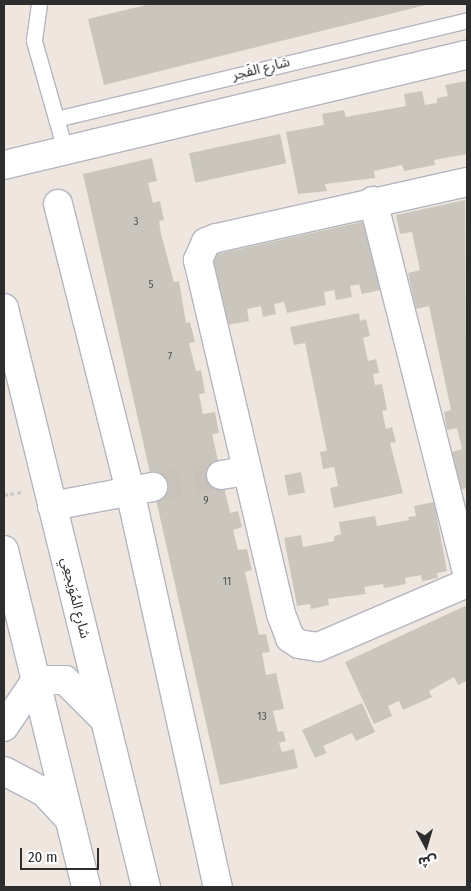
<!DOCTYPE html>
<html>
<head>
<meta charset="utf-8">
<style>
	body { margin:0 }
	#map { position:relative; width:471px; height:891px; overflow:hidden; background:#efe7df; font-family:"Fira Sans Condensed","Noto Sans Arabic",sans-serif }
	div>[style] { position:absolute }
	.building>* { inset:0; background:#cac6bd; transform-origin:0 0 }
	.street-tunnel>* { height:28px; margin-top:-14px; transform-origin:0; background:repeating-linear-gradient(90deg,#c8c2bb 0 28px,transparent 0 42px) }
	.path>* { height:3px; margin-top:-1.5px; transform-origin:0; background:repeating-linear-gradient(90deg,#c8c8c8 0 4px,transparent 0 6.5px) }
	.roads { filter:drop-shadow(1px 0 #b3b5c1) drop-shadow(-1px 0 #b3b5c1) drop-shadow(0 1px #b3b5c1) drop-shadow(0 -1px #b3b5c1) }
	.lane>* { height:15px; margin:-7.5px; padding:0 7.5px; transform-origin:7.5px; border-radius:7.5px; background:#fff }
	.street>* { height:28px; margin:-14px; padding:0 14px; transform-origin:14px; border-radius:14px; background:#fff }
	.secondary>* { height:28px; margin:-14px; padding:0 14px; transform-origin:14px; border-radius:14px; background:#fff }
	span { translate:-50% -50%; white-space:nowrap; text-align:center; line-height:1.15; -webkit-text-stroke:4px #fff; paint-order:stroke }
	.number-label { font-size:11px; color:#545351 }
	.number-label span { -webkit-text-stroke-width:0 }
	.street-label { font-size:14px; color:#2d2d2d }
	.frame { position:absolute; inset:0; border:5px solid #2d2d2d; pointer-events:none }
	.north { position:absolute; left:401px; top:821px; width:50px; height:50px; -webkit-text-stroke:4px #fff; paint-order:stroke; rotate:174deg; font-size:14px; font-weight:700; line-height:20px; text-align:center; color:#2d2d2d }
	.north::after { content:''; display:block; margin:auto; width:18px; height:22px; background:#2d2d2d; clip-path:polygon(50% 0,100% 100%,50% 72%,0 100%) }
	.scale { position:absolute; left:20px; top:848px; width:79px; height:22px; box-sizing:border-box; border:2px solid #2d2d2d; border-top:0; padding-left:6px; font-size:15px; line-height:18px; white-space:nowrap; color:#2d2d2d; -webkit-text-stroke:4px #fff; paint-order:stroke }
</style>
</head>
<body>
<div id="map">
	<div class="building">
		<div style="clip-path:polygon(150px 4px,430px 4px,104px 85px,88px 19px)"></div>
		<div style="clip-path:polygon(466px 81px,467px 154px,434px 160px,435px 165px,404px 171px,402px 165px,374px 171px,375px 178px,325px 184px,327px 191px,298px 194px,286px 132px,324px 125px,322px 114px,344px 110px,346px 117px,406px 106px,404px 94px,422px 91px,425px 105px,437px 103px,437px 98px,448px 96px,445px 85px)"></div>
		<div style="left:280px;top:134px;width:30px;height:93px;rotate:78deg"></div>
		<div style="clip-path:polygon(152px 158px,157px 181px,148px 183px,153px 203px,160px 201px,164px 220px,159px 221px,161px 234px,174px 282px,179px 281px,186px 323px,190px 322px,195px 342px,189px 343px,196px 371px,201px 370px,205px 393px,199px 394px,203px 414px,215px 412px,219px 433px,212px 434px,230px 513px,238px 511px,242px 527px,233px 530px,238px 550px,247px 549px,252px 570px,245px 572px,259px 635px,266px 634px,270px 652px,262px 653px,266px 675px,276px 673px,284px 709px,273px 711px,278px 732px,283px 731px,286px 741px,279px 743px,282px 752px,294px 749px,298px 768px,220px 785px,83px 174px)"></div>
		<div style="clip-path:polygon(465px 200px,467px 488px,460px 490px,452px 452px,462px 449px,457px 428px,447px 430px,444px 412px,451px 410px,429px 306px,416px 309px,408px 273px,420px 270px,412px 232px,400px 234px,396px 215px)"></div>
		<div style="clip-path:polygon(366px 221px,381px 290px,362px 294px,359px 284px,350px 286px,352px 297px,336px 300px,334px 290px,324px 292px,326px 305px,287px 313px,284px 302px,274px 304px,276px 314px,263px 317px,261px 306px,247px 309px,249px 321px,227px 325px,212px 255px)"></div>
		<div style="clip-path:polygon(359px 313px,360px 321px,366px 319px,370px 336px,363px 338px,368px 361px,376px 359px,379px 373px,373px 374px,375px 385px,382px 384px,387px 410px,382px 411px,386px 429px,392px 427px,396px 442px,390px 443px,403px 493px,334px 508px,330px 488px,338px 486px,334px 467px,323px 469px,320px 452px,327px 451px,305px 343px,294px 345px,290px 327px)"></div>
		<div style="left:301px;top:472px;width:21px;height:17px;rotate:79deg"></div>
		<div style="clip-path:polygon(434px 502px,447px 571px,437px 573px,438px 578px,422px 581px,421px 575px,405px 578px,406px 584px,384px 588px,383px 584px,364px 587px,366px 594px,328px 599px,329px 605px,311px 609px,310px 604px,297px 606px,284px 538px,301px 535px,303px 547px,334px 541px,334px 536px,341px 534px,339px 522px,375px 516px,377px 526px,409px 520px,408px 517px,416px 516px,414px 506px)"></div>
		<div style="clip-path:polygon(467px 605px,467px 681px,458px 685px,454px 677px,429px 691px,432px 697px,403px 710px,399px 701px,388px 706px,392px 716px,374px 724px,345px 662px)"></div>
		<div style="clip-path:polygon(362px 703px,375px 732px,356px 741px,352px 733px,323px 746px,327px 753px,315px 758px,302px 730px)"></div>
	</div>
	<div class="street-tunnel">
		<div style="left:153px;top:487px;width:69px;rotate:-10deg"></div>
	</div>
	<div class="path">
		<div style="left:4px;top:495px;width:19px;rotate:-9deg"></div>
	</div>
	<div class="roads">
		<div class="lane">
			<div style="left:39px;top:4px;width:37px;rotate:98deg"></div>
			<div style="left:34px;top:41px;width:113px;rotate:74.1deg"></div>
			<div style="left:56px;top:119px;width:423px;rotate:-13.5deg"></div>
		</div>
		<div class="street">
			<div style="left:4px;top:165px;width:476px;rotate:-13.4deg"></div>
			<div style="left:467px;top:182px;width:257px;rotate:167.4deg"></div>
			<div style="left:216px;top:238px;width:11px;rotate:158deg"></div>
			<div style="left:206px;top:242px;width:20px;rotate:114deg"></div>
			<div style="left:198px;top:260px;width:364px;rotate:76.8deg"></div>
			<div style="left:281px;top:614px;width:26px;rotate:69deg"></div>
			<div style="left:290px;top:638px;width:11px;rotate:34deg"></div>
			<div style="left:299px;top:644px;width:19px;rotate:9deg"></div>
			<div style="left:318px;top:647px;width:162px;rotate:-23.2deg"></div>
			<div style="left:373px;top:201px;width:383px;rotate:75.8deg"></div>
			<div style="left:58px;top:204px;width:296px;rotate:75.9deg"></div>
			<div style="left:130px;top:491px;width:406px;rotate:77.5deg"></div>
			<div style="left:221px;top:475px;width:25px;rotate:-9deg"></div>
			<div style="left:52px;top:506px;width:103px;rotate:-10.7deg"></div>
			<div style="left:4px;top:727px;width:57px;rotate:-55.8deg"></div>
			<div style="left:4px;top:771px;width:45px;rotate:27.7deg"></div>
			<div style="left:44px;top:792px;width:37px;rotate:47deg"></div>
		</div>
		<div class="secondary">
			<div style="left:4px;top:308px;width:596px;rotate:76.22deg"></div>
			<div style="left:4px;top:550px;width:347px;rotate:76.3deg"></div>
			<div style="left:36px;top:680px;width:29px"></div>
			<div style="left:65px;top:680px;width:52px;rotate:45deg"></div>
		</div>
	</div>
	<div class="number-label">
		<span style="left:136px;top:222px">3</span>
		<span style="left:151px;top:285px">5</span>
		<span style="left:170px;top:357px">7</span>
		<span style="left:206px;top:501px">9</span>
		<span style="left:227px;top:582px">11</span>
		<span style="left:262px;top:717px">13</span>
	</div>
	<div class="street-label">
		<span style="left:261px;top:69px;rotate:-14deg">شارع الفَجر</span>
		<span style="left:75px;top:598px;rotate:76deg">شارع المُوَيجعِي</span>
	</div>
	<div class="frame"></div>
	<div class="north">ش</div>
	<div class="scale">20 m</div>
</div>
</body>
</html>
